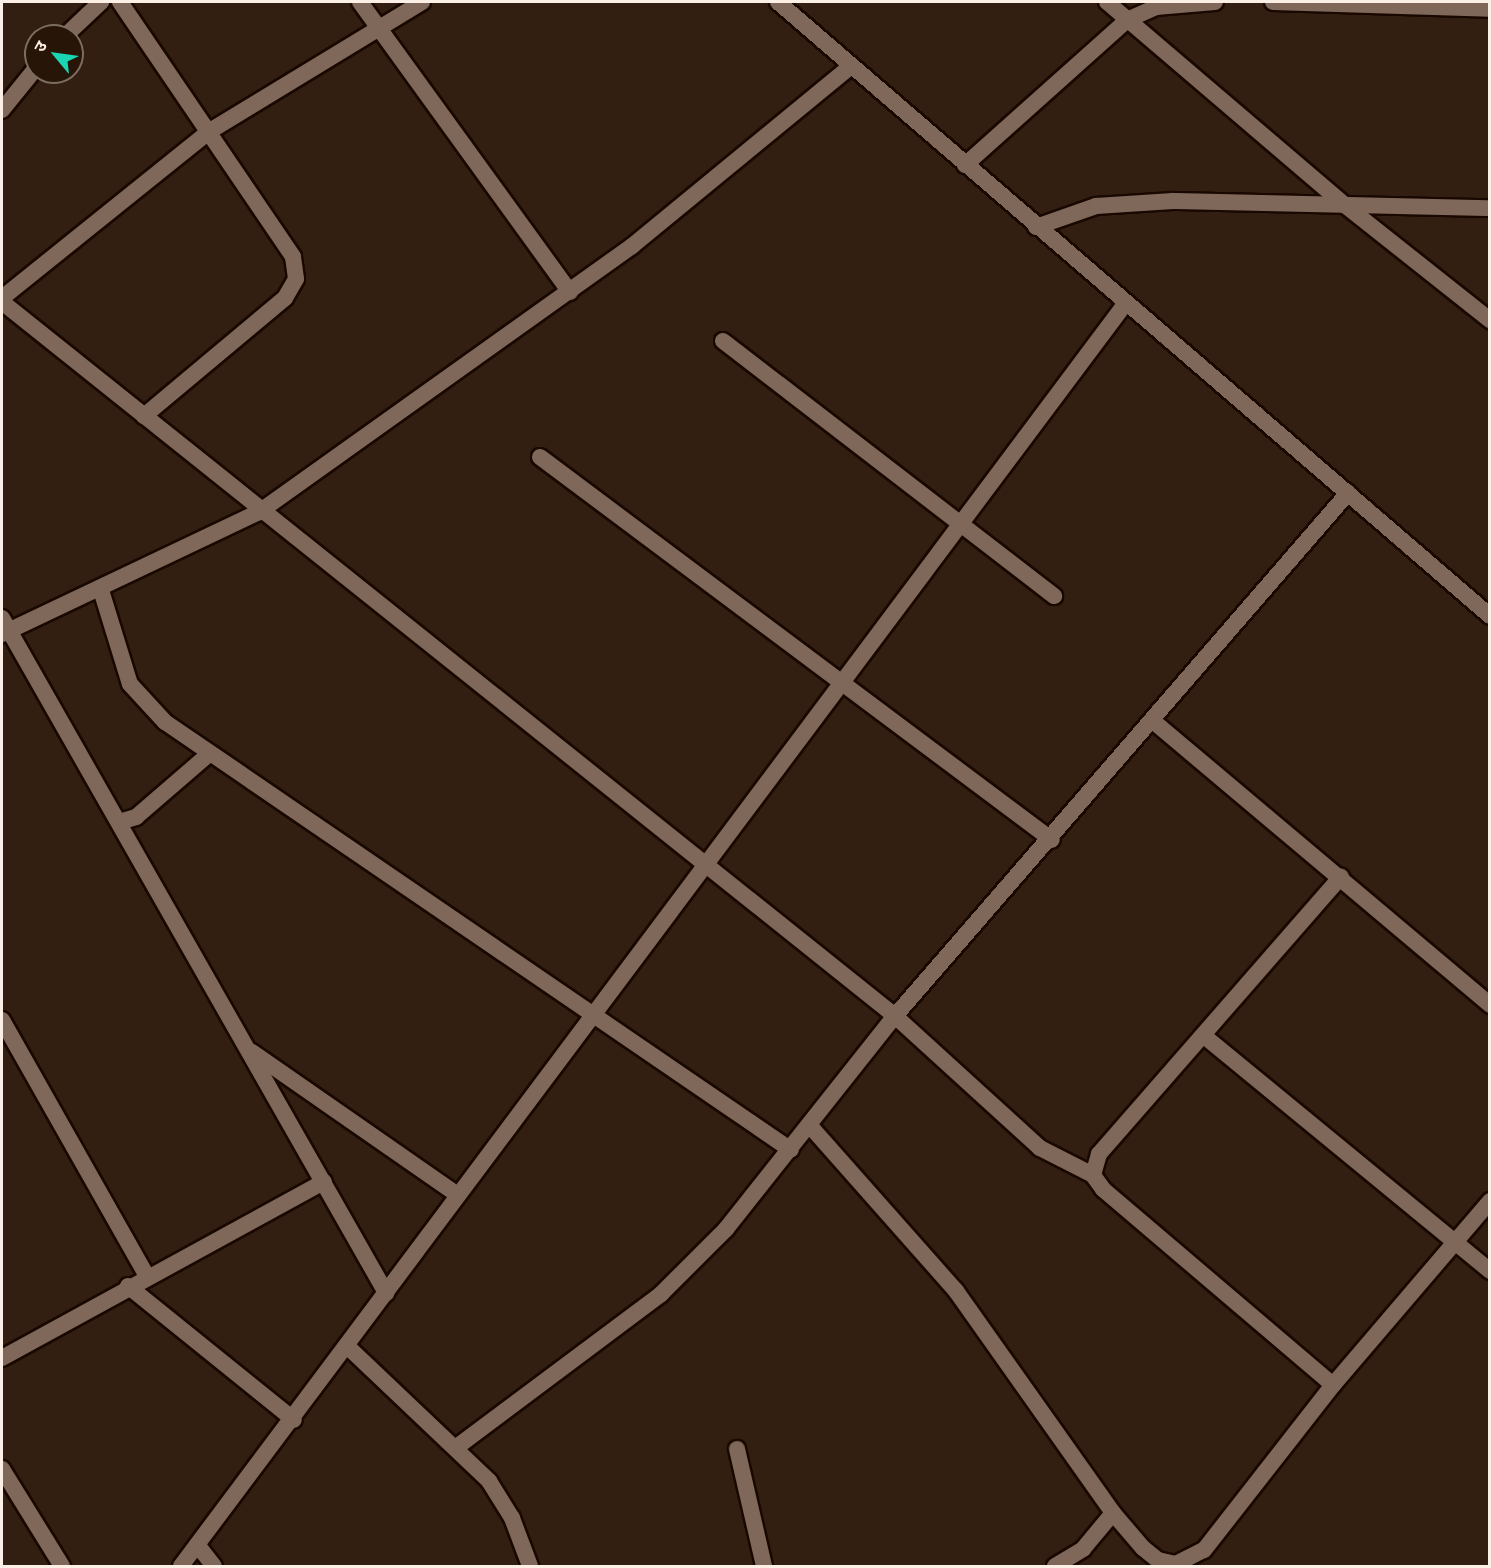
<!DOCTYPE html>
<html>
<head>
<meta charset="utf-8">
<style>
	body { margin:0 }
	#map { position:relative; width:1491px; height:1568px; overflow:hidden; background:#321f11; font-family:"Golos Text","Noto Sans Devanagari",sans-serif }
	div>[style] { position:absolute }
	.roads { filter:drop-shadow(2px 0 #190800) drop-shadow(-2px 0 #190800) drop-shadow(0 2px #190800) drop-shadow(0 -2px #190800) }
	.minor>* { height:16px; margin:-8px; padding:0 8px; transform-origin:8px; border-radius:8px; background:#7f6859 }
	.tertiary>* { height:16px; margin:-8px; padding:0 8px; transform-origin:8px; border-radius:8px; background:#7f6859 }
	span { translate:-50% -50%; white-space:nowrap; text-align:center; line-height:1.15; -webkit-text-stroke:4.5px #271608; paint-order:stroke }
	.frame { position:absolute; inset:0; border:3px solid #fcefe6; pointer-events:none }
	.north { position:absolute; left:24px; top:24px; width:60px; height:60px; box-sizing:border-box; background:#271608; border:2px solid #7c6d61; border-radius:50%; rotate:299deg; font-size:16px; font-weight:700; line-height:24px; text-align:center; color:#fcefe6 }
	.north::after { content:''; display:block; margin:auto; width:21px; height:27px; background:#1bd5b2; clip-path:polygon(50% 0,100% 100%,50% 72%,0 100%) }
</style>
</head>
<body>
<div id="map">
	<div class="roads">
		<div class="minor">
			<div style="left:120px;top:2px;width:308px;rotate:55.8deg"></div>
			<div style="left:293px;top:257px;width:22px;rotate:82deg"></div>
			<div style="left:296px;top:279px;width:22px;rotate:120deg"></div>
			<div style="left:285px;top:298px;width:184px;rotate:140.1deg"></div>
			<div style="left:360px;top:2px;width:358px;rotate:54.1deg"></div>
			<div style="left:1107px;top:2px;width:314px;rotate:40.5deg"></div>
			<div style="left:1346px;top:206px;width:184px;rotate:38.4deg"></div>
			<div style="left:1273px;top:2px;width:217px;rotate:1.8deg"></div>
			<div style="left:65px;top:36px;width:50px;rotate:-43.4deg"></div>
			<div style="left:2px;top:110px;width:54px;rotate:-51deg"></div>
			<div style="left:965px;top:165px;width:217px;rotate:-41.8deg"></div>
			<div style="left:1127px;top:20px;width:32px;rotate:-24deg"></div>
			<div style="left:1156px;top:7px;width:59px;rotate:-4.8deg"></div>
			<div style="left:1036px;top:227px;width:64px;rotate:-19.3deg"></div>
			<div style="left:1096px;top:206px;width:77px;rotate:-3.7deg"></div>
			<div style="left:1173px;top:201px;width:317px;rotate:1.3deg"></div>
			<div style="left:2px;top:298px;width:267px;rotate:-38.8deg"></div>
			<div style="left:210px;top:131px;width:248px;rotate:-31.3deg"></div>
			<div style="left:2px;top:302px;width:1143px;rotate:38.64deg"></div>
			<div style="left:895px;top:1016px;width:196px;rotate:42.3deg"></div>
			<div style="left:1040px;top:1148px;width:59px;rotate:27deg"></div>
			<div style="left:723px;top:341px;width:418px;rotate:37.6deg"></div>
			<div style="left:540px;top:457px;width:639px;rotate:36.8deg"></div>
			<div style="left:101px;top:590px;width:98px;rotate:72.9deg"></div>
			<div style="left:130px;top:684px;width:52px;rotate:47.4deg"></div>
			<div style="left:165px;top:722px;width:758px;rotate:34.36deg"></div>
			<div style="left:2px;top:618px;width:777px;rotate:60.36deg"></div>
			<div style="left:2px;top:634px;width:284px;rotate:-25.4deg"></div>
			<div style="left:259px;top:512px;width:458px;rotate:-35.5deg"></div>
			<div style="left:632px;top:246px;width:283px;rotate:-39.4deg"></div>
			<div style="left:1153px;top:721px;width:441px;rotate:40.1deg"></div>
			<div style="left:119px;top:822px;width:18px;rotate:-16deg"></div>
			<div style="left:136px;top:817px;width:96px;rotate:-40.8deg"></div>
			<div style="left:2px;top:1020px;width:294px;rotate:60.5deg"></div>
			<div style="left:1204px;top:1036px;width:370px;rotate:39.4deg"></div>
			<div style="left:252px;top:1052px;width:251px;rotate:34.8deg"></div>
			<div style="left:811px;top:1127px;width:219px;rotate:48.5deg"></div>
			<div style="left:956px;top:1291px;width:272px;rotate:54.7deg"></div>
			<div style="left:1113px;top:1513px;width:46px;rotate:49.4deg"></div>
			<div style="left:1143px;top:1548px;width:19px;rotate:39deg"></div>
			<div style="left:1158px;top:1560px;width:18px;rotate:13deg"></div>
			<div style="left:1176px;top:1564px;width:31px;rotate:-27deg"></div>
			<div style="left:1204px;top:1550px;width:209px;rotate:-52deg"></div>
			<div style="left:1333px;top:1385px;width:242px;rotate:-49.5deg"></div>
			<div style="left:128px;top:1286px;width:213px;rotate:38.9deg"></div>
			<div style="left:348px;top:1347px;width:195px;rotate:43.5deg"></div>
			<div style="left:489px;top:1481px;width:44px;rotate:58.1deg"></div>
			<div style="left:512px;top:1518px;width:51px;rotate:69.4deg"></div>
			<div style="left:2px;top:1358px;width:367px;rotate:-28.7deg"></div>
			<div style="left:1333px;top:1385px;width:302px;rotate:-139.6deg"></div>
			<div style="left:1103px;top:1189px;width:17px;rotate:-126deg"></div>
			<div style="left:1093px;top:1175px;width:22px;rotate:-74deg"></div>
			<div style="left:1099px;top:1154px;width:368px;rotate:-48.9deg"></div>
			<div style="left:458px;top:1446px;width:254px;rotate:-36.8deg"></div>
			<div style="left:661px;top:1294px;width:92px;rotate:-45deg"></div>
			<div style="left:726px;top:1229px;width:272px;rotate:-51.6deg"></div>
			<div style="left:895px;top:1016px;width:692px;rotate:-49.1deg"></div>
			<div style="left:737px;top:1449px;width:120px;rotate:77deg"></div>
			<div style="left:2px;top:1469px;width:114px;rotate:58.3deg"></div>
			<div style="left:199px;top:1547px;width:24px;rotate:52deg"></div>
			<div style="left:181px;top:1566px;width:1576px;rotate:-53.2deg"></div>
			<div style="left:1055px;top:1566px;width:33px;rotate:-31deg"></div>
			<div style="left:1083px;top:1549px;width:47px;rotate:-50.2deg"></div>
		</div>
		<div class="tertiary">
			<div style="left:778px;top:2px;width:940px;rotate:40.77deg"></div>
		</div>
	</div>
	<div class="frame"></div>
	<div class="north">उ</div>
</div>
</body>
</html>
